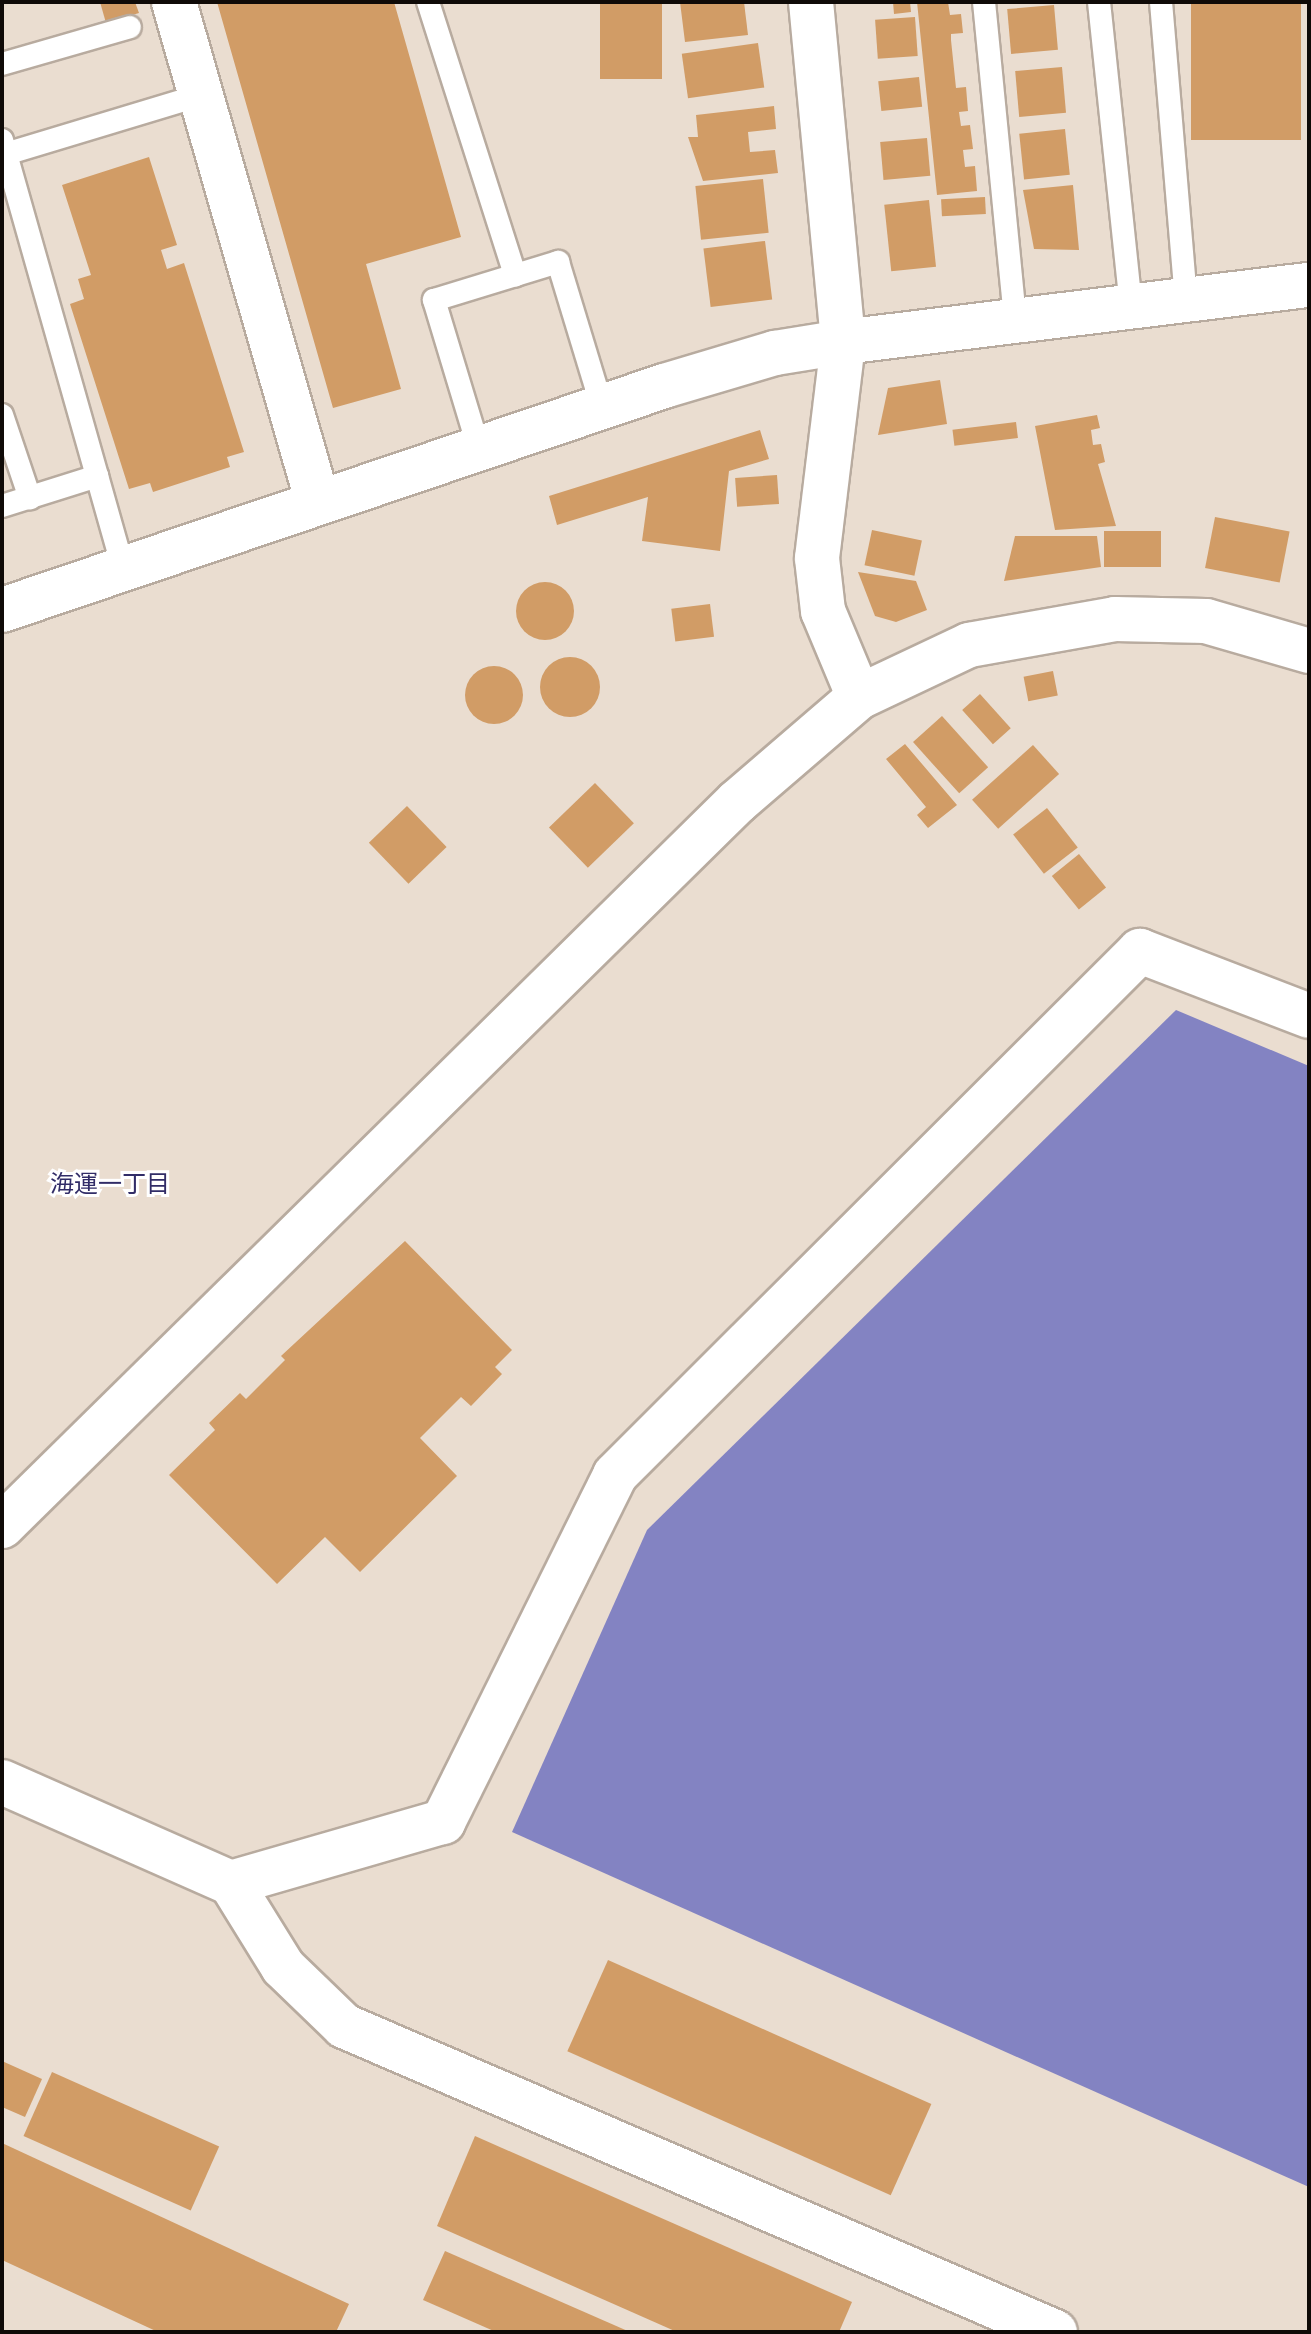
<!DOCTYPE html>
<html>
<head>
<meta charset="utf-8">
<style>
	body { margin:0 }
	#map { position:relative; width:1311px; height:2334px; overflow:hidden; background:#eaddd0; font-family:Mulish,"Noto Sans JP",sans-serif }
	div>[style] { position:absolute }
	.water>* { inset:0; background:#8383c2 }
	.building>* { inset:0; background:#d19c66; transform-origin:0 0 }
	.round { border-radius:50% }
	.roads { filter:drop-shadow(2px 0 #b8ab9f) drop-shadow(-2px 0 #b8ab9f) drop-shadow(0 2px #b8ab9f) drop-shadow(0 -2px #b8ab9f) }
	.service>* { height:22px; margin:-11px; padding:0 11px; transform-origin:11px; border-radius:11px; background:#fff }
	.minor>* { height:44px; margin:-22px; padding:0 22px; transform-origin:22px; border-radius:22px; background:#fff }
	.tertiary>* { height:44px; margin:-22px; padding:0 22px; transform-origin:22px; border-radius:22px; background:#fff }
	span { translate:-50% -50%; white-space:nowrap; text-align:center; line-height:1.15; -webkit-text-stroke:6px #fff; paint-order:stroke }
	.neighbourhood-label { font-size:24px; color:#312c67 }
	.frame { position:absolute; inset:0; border:4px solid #0f0a07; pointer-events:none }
</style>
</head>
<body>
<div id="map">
	<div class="water">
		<div style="clip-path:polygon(1176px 1010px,1309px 1066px,1309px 2187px,512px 1832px,647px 1530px)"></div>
	</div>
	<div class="building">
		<div style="clip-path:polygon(100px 2px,135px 2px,139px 13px,106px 23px)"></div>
		<div style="clip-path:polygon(217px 2px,394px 2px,461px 237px,366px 264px,401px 389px,333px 408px)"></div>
		<div style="left:600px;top:2px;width:62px;height:77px"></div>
		<div style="clip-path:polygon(680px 2px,744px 2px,748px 35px,685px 42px)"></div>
		<div style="clip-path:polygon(893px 2px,910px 2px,911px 12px,894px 14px)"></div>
		<div style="clip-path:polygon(917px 2px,948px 2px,950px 15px,961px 14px,963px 33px,951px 34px,951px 40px,956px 88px,966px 87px,968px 111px,959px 112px,961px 126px,970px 125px,973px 149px,963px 150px,965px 167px,975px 166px,977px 191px,937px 195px)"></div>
		<div style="left:1191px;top:2px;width:110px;height:138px"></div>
		<div style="left:1054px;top:5px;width:45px;height:47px;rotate:85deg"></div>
		<div style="left:915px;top:17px;width:39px;height:40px;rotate:86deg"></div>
		<div style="left:758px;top:43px;width:45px;height:77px;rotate:82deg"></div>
		<div style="left:1062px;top:67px;width:46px;height:47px;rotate:85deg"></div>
		<div style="left:919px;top:77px;width:30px;height:41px;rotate:84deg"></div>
		<div style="clip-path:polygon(774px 106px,776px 129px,748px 132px,750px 152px,775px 150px,778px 173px,703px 181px,688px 137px,698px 137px,696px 115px)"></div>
		<div style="left:1065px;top:129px;width:46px;height:46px;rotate:84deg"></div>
		<div style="left:927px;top:138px;width:38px;height:47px;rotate:85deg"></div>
		<div style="clip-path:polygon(149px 157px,177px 245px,161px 250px,167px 269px,184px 263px,244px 452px,227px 457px,230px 467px,153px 492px,150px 483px,129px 489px,70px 304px,84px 299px,78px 279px,91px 275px,62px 185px)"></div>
		<div style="left:763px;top:179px;width:54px;height:68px;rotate:84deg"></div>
		<div style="clip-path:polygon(1073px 185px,1079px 250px,1034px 249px,1023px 190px)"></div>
		<div style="left:985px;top:197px;width:17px;height:44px;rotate:87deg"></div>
		<div style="left:929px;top:200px;width:67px;height:45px;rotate:84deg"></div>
		<div style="left:765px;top:241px;width:59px;height:62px;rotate:83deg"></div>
		<div style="clip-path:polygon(940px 380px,947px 424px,878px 435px,888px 388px)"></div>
		<div style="clip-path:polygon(1097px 415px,1100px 428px,1091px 430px,1093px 445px,1101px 444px,1105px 462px,1098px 464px,1116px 526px,1055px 530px,1035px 426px)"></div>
		<div style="left:1016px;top:422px;width:16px;height:64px;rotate:83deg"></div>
		<div style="clip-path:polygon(760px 430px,769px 459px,729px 471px,720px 551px,642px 541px,648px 497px,557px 525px,549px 496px)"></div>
		<div style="left:777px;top:475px;width:29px;height:42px;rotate:86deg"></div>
		<div style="left:1215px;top:517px;width:76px;height:52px;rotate:11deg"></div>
		<div style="left:872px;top:530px;width:51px;height:36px;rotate:12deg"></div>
		<div style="left:1161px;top:531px;width:36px;height:57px;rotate:90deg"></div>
		<div style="clip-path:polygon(1015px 536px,1097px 536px,1101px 567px,1004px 581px)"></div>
		<div style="clip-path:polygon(858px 572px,916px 581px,927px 610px,896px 622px,875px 616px)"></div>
		<div class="round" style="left:516px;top:582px;width:58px;height:58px"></div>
		<div style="left:710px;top:604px;width:33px;height:39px;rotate:83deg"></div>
		<div class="round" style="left:540px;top:657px;width:60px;height:60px"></div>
		<div class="round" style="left:465px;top:666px;width:58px;height:58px"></div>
		<div style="left:1053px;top:671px;width:25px;height:30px;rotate:79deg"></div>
		<div style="left:980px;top:694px;width:46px;height:24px;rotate:48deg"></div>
		<div style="left:942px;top:716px;width:69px;height:39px;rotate:48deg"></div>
		<div style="clip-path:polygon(905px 744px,957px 805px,928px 828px,917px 815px,926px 807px,886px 759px)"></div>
		<div style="left:1033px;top:745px;width:39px;height:82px;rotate:48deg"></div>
		<div style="left:595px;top:783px;width:56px;height:64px;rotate:46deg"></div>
		<div style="left:407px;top:806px;width:57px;height:53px;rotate:46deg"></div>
		<div style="left:1047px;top:808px;width:50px;height:43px;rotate:52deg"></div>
		<div style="left:1079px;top:854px;width:43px;height:35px;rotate:51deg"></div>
		<div style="clip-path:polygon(405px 1241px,512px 1350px,495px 1367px,502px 1374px,471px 1406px,461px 1397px,420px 1438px,457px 1476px,360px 1572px,325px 1537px,277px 1584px,169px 1475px,215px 1430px,209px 1423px,240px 1393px,246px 1399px,285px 1360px,281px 1356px)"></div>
		<div style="left:608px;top:1960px;width:354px;height:100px;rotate:24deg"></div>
		<div style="clip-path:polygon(2px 2061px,42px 2079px,25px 2117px,2px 2107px)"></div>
		<div style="left:52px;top:2072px;width:183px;height:70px;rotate:24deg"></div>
		<div style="clip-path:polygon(475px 2136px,852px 2302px,839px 2332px,677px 2332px,437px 2226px)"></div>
		<div style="clip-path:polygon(2px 2143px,349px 2304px,336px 2332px,158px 2332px,2px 2260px)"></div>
		<div style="clip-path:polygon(445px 2251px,630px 2332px,496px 2332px,423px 2300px)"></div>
	</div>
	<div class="roads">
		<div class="service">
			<div style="left:428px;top:2px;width:287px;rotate:72.3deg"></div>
			<div style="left:984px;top:2px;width:318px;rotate:84.4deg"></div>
			<div style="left:1099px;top:2px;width:305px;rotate:84deg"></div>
			<div style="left:1161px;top:2px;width:298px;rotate:85.2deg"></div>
			<div style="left:2px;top:64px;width:133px;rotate:-16.1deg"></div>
			<div style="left:2px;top:140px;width:445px;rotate:74.2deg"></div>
			<div style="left:2px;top:155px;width:208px;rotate:-16.8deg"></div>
			<div style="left:2px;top:415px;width:88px;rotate:71.4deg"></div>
			<div style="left:479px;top:449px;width:156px;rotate:-106.8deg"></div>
			<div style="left:434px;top:300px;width:130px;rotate:-17deg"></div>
			<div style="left:558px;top:262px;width:152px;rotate:73.1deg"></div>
			<div style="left:2px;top:506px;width:100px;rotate:-17.5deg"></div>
		</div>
		<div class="minor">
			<div style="left:174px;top:2px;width:521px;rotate:73.96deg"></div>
			<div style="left:811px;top:2px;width:342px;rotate:84.6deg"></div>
			<div style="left:2px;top:1782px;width:250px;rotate:23.8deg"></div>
			<div style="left:231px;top:1883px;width:99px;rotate:58.2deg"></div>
			<div style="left:283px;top:1967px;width:85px;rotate:44deg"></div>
			<div style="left:344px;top:2026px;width:774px;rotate:23.29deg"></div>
			<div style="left:231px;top:1883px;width:221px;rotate:-16.1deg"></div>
			<div style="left:443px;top:1822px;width:387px;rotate:-63.6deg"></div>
			<div style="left:615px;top:1475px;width:742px;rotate:-44.95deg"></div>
			<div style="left:1140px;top:951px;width:181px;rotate:21deg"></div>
		</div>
		<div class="tertiary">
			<div style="left:2px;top:610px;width:699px;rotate:-18.69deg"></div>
			<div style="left:664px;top:386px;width:116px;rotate:-16.6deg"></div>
			<div style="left:775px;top:353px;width:69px;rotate:-9.2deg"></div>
			<div style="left:859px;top:697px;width:122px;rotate:-25.3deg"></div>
			<div style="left:969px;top:645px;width:148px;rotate:-10.1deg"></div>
			<div style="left:1115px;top:619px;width:91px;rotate:1.3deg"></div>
			<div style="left:1206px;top:621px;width:107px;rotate:16.2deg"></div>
			<div style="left:2px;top:1526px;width:1032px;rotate:-44.57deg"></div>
			<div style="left:737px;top:802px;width:161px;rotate:-40.7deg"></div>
			<div style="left:859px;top:697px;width:93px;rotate:-112.7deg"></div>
			<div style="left:823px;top:611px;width:53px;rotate:-96.5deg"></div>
			<div style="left:817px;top:558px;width:218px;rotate:-83.1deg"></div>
			<div style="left:843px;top:342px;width:469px;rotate:-7deg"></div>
		</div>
	</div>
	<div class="neighbourhood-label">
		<span style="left:110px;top:1184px">海運一丁目</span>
	</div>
	<div class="frame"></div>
</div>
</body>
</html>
